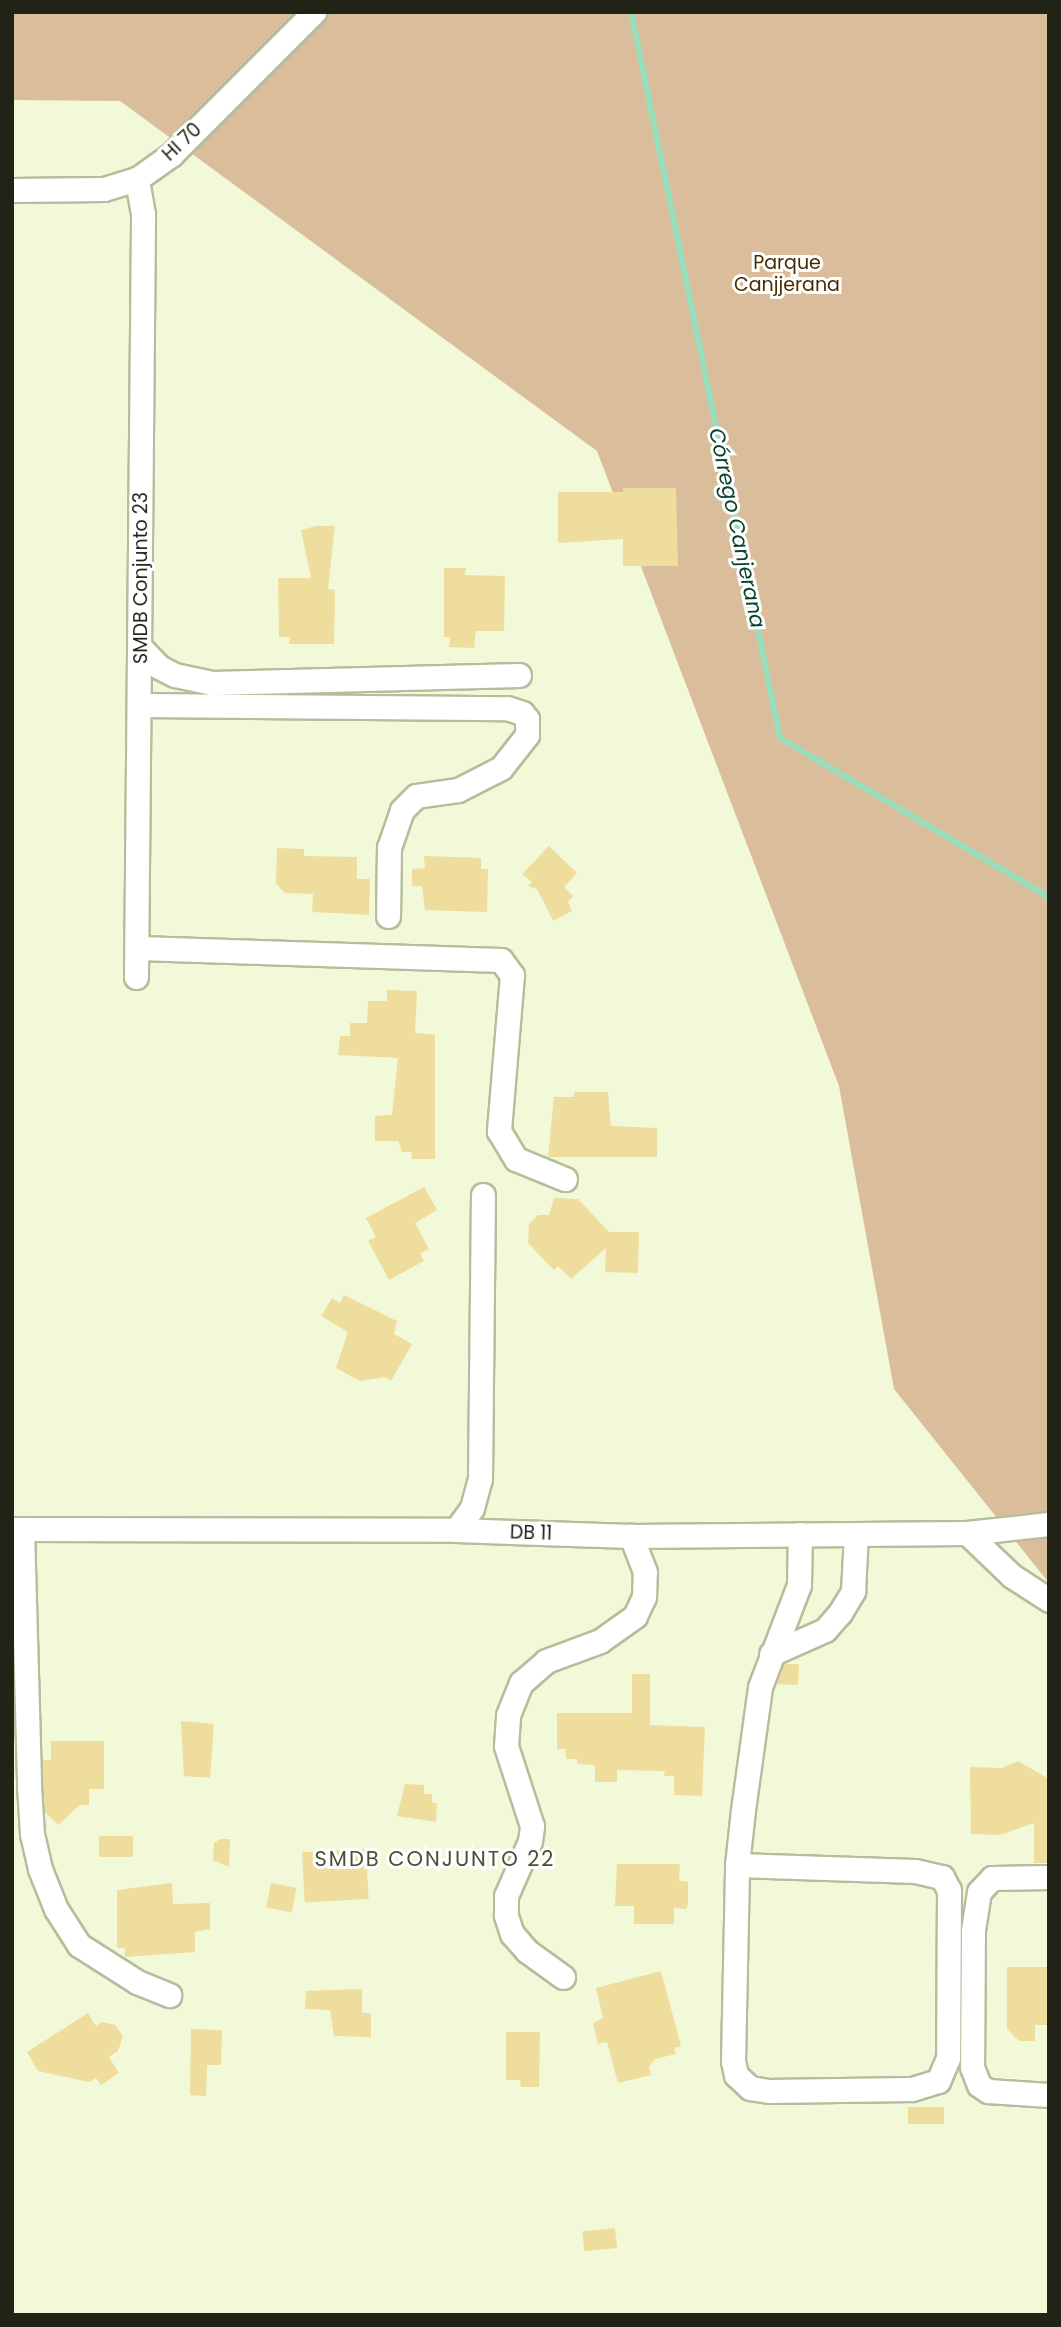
<!DOCTYPE html>
<html>
<head>
<meta charset="utf-8">
<style>
	body { margin:0 }
	#map { position:relative; width:1061px; height:2327px; overflow:hidden; background:#f2f9d8; font-family:Poppins,sans-serif }
	div>[style] { position:absolute }
	.green>* { inset:0; background:#dabe9b }
	.stream>* { height:6px; margin:-3px; padding:0 3px; transform-origin:3px; border-radius:3px; background:#98debd }
	.building>* { inset:0; background:#eedd9c; transform-origin:0 0 }
	.roads { filter:drop-shadow(2px 0 #b6bd9d) drop-shadow(-2px 0 #b6bd9d) drop-shadow(0 2px #b6bd9d) drop-shadow(0 -2px #b6bd9d) }
	.minor>* { height:23px; margin:-11.5px; padding:0 11.5px; transform-origin:11.5px; border-radius:11.5px; background:#fff }
	span { translate:-50% -50%; white-space:nowrap; text-align:center; line-height:1.15; -webkit-text-stroke:6px #fff; paint-order:stroke }
	.street-label { font-size:19px; color:#212317 }
	.park-label { font-size:19px; color:#482c00 }
	.water-label { font-size:21px; color:#07422d; font-style:italic }
	.neighbourhood-label { font-size:21px; color:#4a4f33; letter-spacing:2px }
	.frame { position:absolute; inset:0; border:14px solid #212317; pointer-events:none }
</style>
</head>
<body>
<div id="map">
	<div class="green">
		<div style="clip-path:polygon(12px 12px,1049px 12px,1049px 1583px,894px 1389px,839px 1086px,597px 451px,120px 101px,12px 100px)"></div>
	</div>
	<div class="stream">
		<div style="left:631px;top:12px;width:741px;rotate:78.4deg"></div>
		<div style="left:780px;top:738px;width:312px;rotate:30.6deg"></div>
	</div>
	<div class="building">
		<div style="clip-path:polygon(623px 488px,676px 488px,678px 566px,623px 566px,623px 539px,558px 543px,558px 492px,623px 492px)"></div>
		<div style="clip-path:polygon(316px 526px,335px 526px,328px 589px,335px 590px,334px 644px,289px 644px,290px 637px,279px 637px,278px 578px,311px 578px,301px 530px)"></div>
		<div style="clip-path:polygon(444px 568px,466px 568px,465px 575px,505px 576px,504px 631px,476px 631px,474px 648px,449px 647px,450px 637px,444px 637px)"></div>
		<div style="clip-path:polygon(549px 846px,577px 873px,564px 887px,573px 896px,568px 902px,572px 911px,553px 921px,537px 889px,528px 886px,532px 882px,522px 874px)"></div>
		<div style="clip-path:polygon(277px 848px,304px 849px,304px 856px,357px 857px,357px 879px,370px 879px,369px 915px,312px 912px,313px 894px,285px 893px,276px 883px)"></div>
		<div style="clip-path:polygon(424px 856px,481px 858px,481px 869px,488px 869px,487px 912px,425px 910px,422px 886px,412px 886px,412px 869px,425px 868px)"></div>
		<div style="clip-path:polygon(387px 990px,417px 991px,415px 1033px,435px 1035px,435px 1159px,411px 1159px,412px 1152px,402px 1152px,398px 1141px,375px 1141px,375px 1116px,392px 1115px,398px 1058px,338px 1055px,340px 1036px,350px 1036px,350px 1023px,367px 1023px,368px 1001px,387px 1001px)"></div>
		<div style="clip-path:polygon(574px 1092px,608px 1092px,611px 1126px,657px 1128px,657px 1157px,548px 1157px,554px 1097px,574px 1097px)"></div>
		<div style="clip-path:polygon(424px 1187px,437px 1210px,415px 1223px,429px 1249px,420px 1254px,424px 1261px,389px 1280px,368px 1241px,376px 1237px,366px 1218px)"></div>
		<div style="clip-path:polygon(554px 1198px,578px 1199px,609px 1232px,639px 1232px,638px 1273px,605px 1272px,606px 1248px,571px 1279px,558px 1266px,554px 1270px,528px 1243px,529px 1224px,538px 1215px,549px 1215px)"></div>
		<div style="clip-path:polygon(344px 1295px,397px 1321px,394px 1334px,412px 1344px,391px 1381px,384px 1377px,360px 1381px,336px 1368px,348px 1332px,321px 1316px,332px 1298px,340px 1303px)"></div>
		<div style="clip-path:polygon(784px 1664px,799px 1664px,798px 1685px,777px 1684px)"></div>
		<div style="clip-path:polygon(632px 1674px,650px 1674px,650px 1725px,705px 1727px,702px 1796px,674px 1795px,674px 1776px,664px 1776px,665px 1771px,617px 1770px,617px 1782px,595px 1782px,595px 1765px,577px 1764px,577px 1759px,566px 1759px,566px 1749px,557px 1749px,557px 1713px,632px 1713px)"></div>
		<div style="clip-path:polygon(181px 1721px,214px 1724px,210px 1778px,184px 1776px)"></div>
		<div style="clip-path:polygon(51px 1741px,104px 1741px,104px 1789px,89px 1789px,89px 1805px,80px 1805px,58px 1825px,45px 1812px,42px 1760px,51px 1760px)"></div>
		<div style="clip-path:polygon(1018px 1761px,1049px 1779px,1049px 1863px,1034px 1863px,1034px 1823px,1000px 1835px,971px 1834px,970px 1767px,1002px 1768px)"></div>
		<div style="clip-path:polygon(405px 1784px,424px 1785px,424px 1794px,432px 1794px,432px 1803px,437px 1803px,436px 1822px,397px 1816px)"></div>
		<div style="left:133px;top:1836px;width:21px;height:34px;rotate:90deg"></div>
		<div style="clip-path:polygon(220px 1839px,230px 1839px,229px 1867px,213px 1860px,214px 1843px)"></div>
		<div style="left:366px;top:1849px;width:50px;height:64px;rotate:87deg"></div>
		<div style="clip-path:polygon(617px 1864px,680px 1864px,679px 1881px,688px 1882px,688px 1904px,686px 1909px,674px 1908px,674px 1924px,634px 1924px,634px 1906px,615px 1906px)"></div>
		<div style="clip-path:polygon(172px 1883px,173px 1904px,210px 1903px,210px 1929px,195px 1932px,195px 1952px,125px 1957px,125px 1948px,117px 1948px,117px 1890px)"></div>
		<div style="left:271px;top:1883px;width:26px;height:25px;rotate:11deg"></div>
		<div style="clip-path:polygon(1007px 1967px,1049px 1967px,1049px 2025px,1035px 2025px,1035px 2041px,1019px 2041px,1007px 2029px)"></div>
		<div style="clip-path:polygon(661px 1971px,681px 2046px,674px 2048px,676px 2054px,655px 2059px,649px 2067px,651px 2075px,618px 2083px,607px 2042px,598px 2044px,593px 2023px,603px 2018px,596px 1988px)"></div>
		<div style="clip-path:polygon(362px 1989px,362px 2013px,371px 2013px,371px 2037px,334px 2036px,330px 2010px,305px 2009px,306px 1991px)"></div>
		<div style="clip-path:polygon(88px 2013px,96px 2026px,102px 2022px,115px 2025px,123px 2036px,118px 2051px,109px 2057px,119px 2073px,101px 2085px,96px 2078px,89px 2082px,38px 2071px,27px 2052px)"></div>
		<div style="clip-path:polygon(191px 2029px,222px 2030px,221px 2065px,207px 2065px,206px 2096px,190px 2095px)"></div>
		<div style="clip-path:polygon(506px 2032px,540px 2032px,539px 2087px,521px 2087px,520px 2080px,506px 2080px)"></div>
		<div style="left:908px;top:2107px;width:36px;height:17px"></div>
		<div style="left:615px;top:2228px;width:20px;height:33px;rotate:84deg"></div>
	</div>
	<div class="roads">
		<div class="minor">
			<div style="left:12px;top:190px;width:92px;rotate:-0.6deg"></div>
			<div style="left:104px;top:189px;width:34px;rotate:-17deg"></div>
			<div style="left:137px;top:179px;width:43px;rotate:-35.5deg"></div>
			<div style="left:172px;top:154px;width:201px;rotate:-45deg"></div>
			<div style="left:140px;top:647px;width:28px;rotate:46deg"></div>
			<div style="left:159px;top:667px;width:18px;rotate:27deg"></div>
			<div style="left:175px;top:675px;width:38px;rotate:12deg"></div>
			<div style="left:212px;top:683px;width:307px;rotate:-1.5deg"></div>
			<div style="left:140px;top:705px;width:367px;rotate:0.5deg"></div>
			<div style="left:507px;top:708px;width:16px;rotate:18deg"></div>
			<div style="left:522px;top:713px;width:8px;rotate:50deg"></div>
			<div style="left:527px;top:719px;width:16px;rotate:90deg"></div>
			<div style="left:527px;top:735px;width:42px;rotate:128.2deg"></div>
			<div style="left:501px;top:768px;width:48px;rotate:152.9deg"></div>
			<div style="left:458px;top:790px;width:42px;rotate:171.9deg"></div>
			<div style="left:416px;top:796px;width:20px;rotate:135deg"></div>
			<div style="left:402px;top:810px;width:39px;rotate:109deg"></div>
			<div style="left:389px;top:847px;width:69px;rotate:90.8deg"></div>
			<div style="left:139px;top:948px;width:362px;rotate:1.9deg"></div>
			<div style="left:501px;top:960px;width:19px;rotate:54deg"></div>
			<div style="left:512px;top:975px;width:157px;rotate:94.8deg"></div>
			<div style="left:499px;top:1131px;width:33px;rotate:59deg"></div>
			<div style="left:516px;top:1159px;width:53px;rotate:22.2deg"></div>
			<div style="left:136px;top:977px;width:763px;rotate:-89.47deg"></div>
			<div style="left:143px;top:214px;width:36px;rotate:-100deg"></div>
			<div style="left:12px;top:1529px;width:444px;rotate:0.1deg"></div>
			<div style="left:456px;top:1530px;width:175px;rotate:2deg"></div>
			<div style="left:631px;top:1536px;width:336px;rotate:-0.5deg"></div>
			<div style="left:967px;top:1533px;width:82px;rotate:-6.3deg"></div>
			<div style="left:22px;top:1529px;width:257px;rotate:88.4deg"></div>
			<div style="left:29px;top:1786px;width:48px;rotate:86.4deg"></div>
			<div style="left:32px;top:1834px;width:36px;rotate:77deg"></div>
			<div style="left:40px;top:1869px;width:43px;rotate:68.2deg"></div>
			<div style="left:56px;top:1909px;width:43px;rotate:57.4deg"></div>
			<div style="left:79px;top:1945px;width:69px;rotate:32.5deg"></div>
			<div style="left:137px;top:1982px;width:35px;rotate:22deg"></div>
			<div style="left:456px;top:1530px;width:27px;rotate:-54deg"></div>
			<div style="left:472px;top:1508px;width:30px;rotate:-75deg"></div>
			<div style="left:480px;top:1479px;width:284px;rotate:-89.4deg"></div>
			<div style="left:967px;top:1533px;width:62px;rotate:43.7deg"></div>
			<div style="left:1012px;top:1576px;width:44px;rotate:33deg"></div>
			<div style="left:771px;top:1654px;width:59px;rotate:-24deg"></div>
			<div style="left:825px;top:1630px;width:23px;rotate:-49deg"></div>
			<div style="left:840px;top:1613px;width:26px;rotate:-59deg"></div>
			<div style="left:853px;top:1591px;width:57px;rotate:-87deg"></div>
			<div style="left:737px;top:1865px;width:178px;rotate:1.9deg"></div>
			<div style="left:915px;top:1871px;width:28px;rotate:13deg"></div>
			<div style="left:942px;top:1877px;width:15px;rotate:62deg"></div>
			<div style="left:949px;top:1890px;width:168px;rotate:90.3deg"></div>
			<div style="left:948px;top:2058px;width:25px;rotate:113deg"></div>
			<div style="left:938px;top:2081px;width:28px;rotate:163deg"></div>
			<div style="left:911px;top:2089px;width:142px;rotate:179.2deg"></div>
			<div style="left:769px;top:2091px;width:19px;rotate:-171deg"></div>
			<div style="left:750px;top:2088px;width:19px;rotate:-137deg"></div>
			<div style="left:736px;top:2075px;width:14px;rotate:-102deg"></div>
			<div style="left:733px;top:2061px;width:196px;rotate:-88.8deg"></div>
			<div style="left:737px;top:1865px;width:55px;rotate:-83.8deg"></div>
			<div style="left:743px;top:1810px;width:124px;rotate:-82.1deg"></div>
			<div style="left:760px;top:1687px;width:109px;rotate:-69.1deg"></div>
			<div style="left:799px;top:1585px;width:51px;rotate:-88.9deg"></div>
			<div style="left:1049px;top:1877px;width:57px;rotate:179deg"></div>
			<div style="left:992px;top:1878px;width:19px;rotate:133deg"></div>
			<div style="left:979px;top:1892px;width:39px;rotate:99deg"></div>
			<div style="left:973px;top:1931px;width:136px;rotate:90.4deg"></div>
			<div style="left:972px;top:2067px;width:19px;rotate:69deg"></div>
			<div style="left:979px;top:2085px;width:11px;rotate:34deg"></div>
			<div style="left:988px;top:2091px;width:61px;rotate:3.8deg"></div>
			<div style="left:563px;top:1977px;width:44px;rotate:-144.2deg"></div>
			<div style="left:527px;top:1951px;width:23px;rotate:-131deg"></div>
			<div style="left:512px;top:1934px;width:20px;rotate:-108deg"></div>
			<div style="left:506px;top:1915px;width:19px;rotate:-90deg"></div>
			<div style="left:506px;top:1896px;width:60px;rotate:-66.4deg"></div>
			<div style="left:530px;top:1841px;width:15px;rotate:-82deg"></div>
			<div style="left:532px;top:1826px;width:84px;rotate:-108deg"></div>
			<div style="left:506px;top:1746px;width:31px;rotate:-86deg"></div>
			<div style="left:508px;top:1715px;width:35px;rotate:-68deg"></div>
			<div style="left:521px;top:1683px;width:33px;rotate:-41deg"></div>
			<div style="left:546px;top:1661px;width:58px;rotate:-20.3deg"></div>
			<div style="left:600px;top:1641px;width:43px;rotate:-35.5deg"></div>
			<div style="left:635px;top:1616px;width:21px;rotate:-65deg"></div>
			<div style="left:644px;top:1597px;width:25px;rotate:-88deg"></div>
			<div style="left:645px;top:1572px;width:39px;rotate:-111deg"></div>
		</div>
	</div>
	<div class="street-label">
		<span style="left:182px;top:142px;rotate:-43deg">HI 70</span>
		<span style="left:141px;top:578px;rotate:-90deg">SMDB Conjunto 23</span>
		<span style="left:531px;top:1533px;rotate:2deg">DB 11</span>
	</div>
	<div class="park-label">
		<span style="left:787px;top:274px">Parque<br>Canjjerana</span>
	</div>
	<div class="water-label">
		<span style="left:737px;top:528px;rotate:78deg">Córrego Canjerana</span>
	</div>
	<div class="neighbourhood-label">
		<span style="left:435px;top:1859px">SMDB CONJUNTO 22</span>
	</div>
	<div class="frame"></div>
</div>
</body>
</html>
